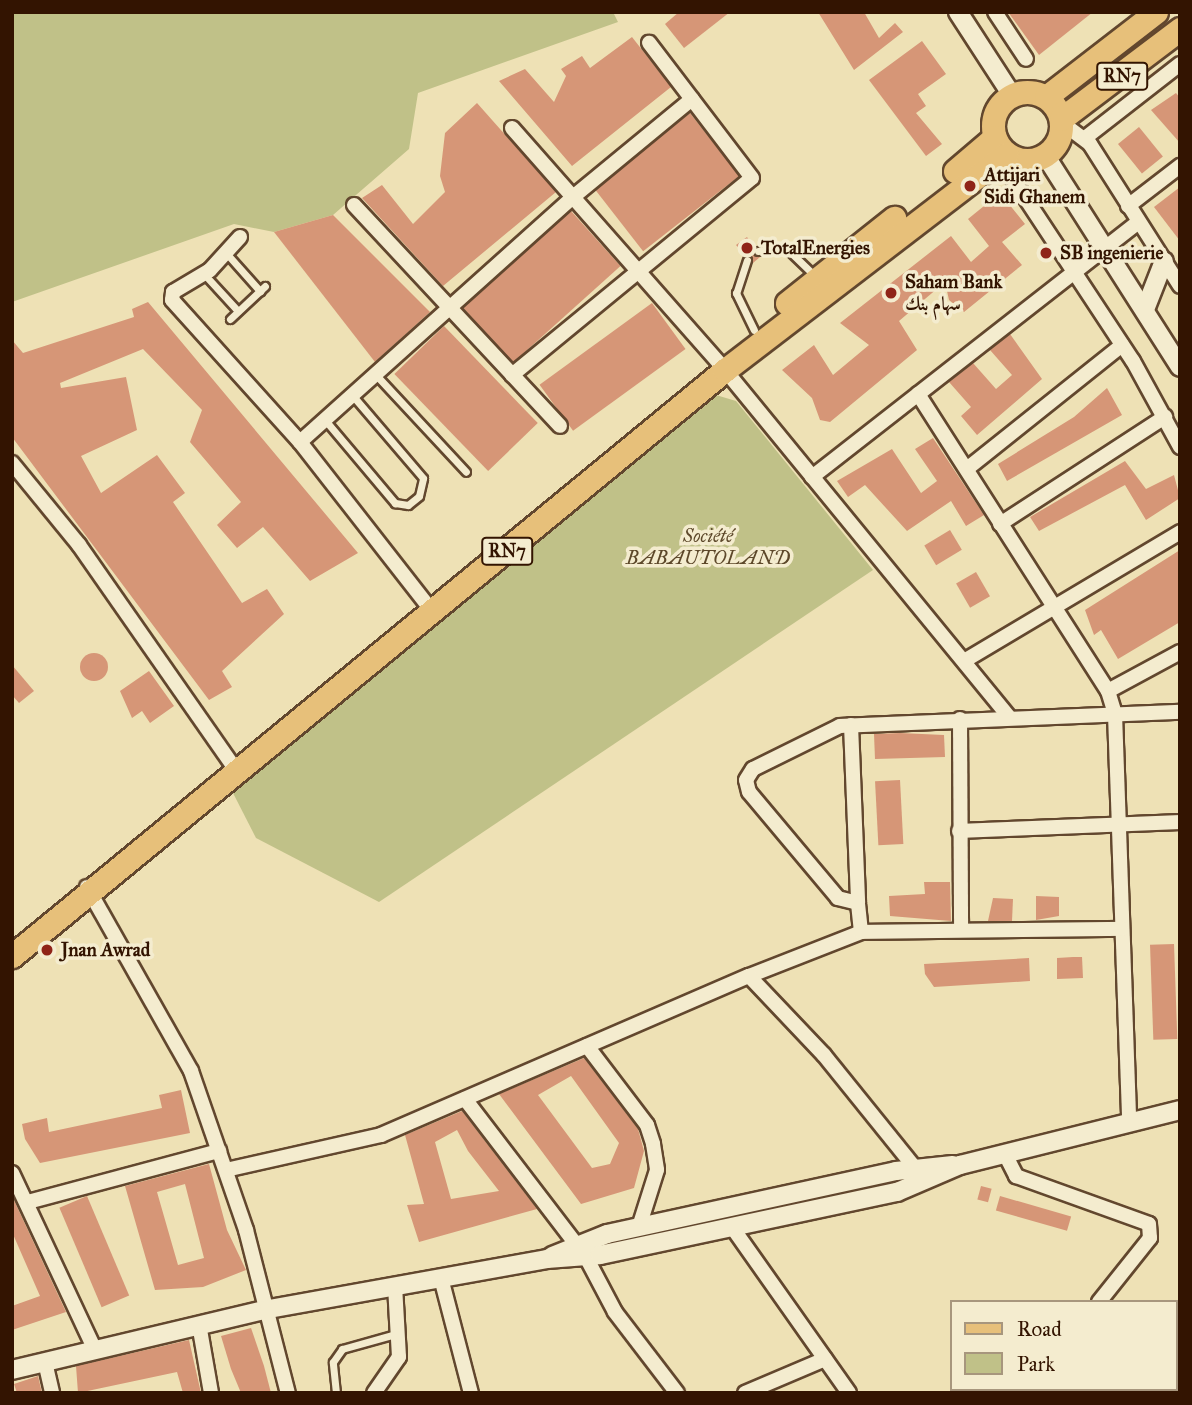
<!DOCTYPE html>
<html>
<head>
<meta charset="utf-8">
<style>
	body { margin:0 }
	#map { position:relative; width:1192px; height:1405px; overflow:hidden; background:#eee1b5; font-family:"IM FELL Great Primer",Amiri,serif }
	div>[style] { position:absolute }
	.green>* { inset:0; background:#c0c188 }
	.building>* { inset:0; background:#d69677; transform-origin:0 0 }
	.round { border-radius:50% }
	.roads { filter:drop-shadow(2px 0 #62472e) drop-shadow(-2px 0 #62472e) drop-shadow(0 2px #62472e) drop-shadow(0 -2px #62472e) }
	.service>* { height:7px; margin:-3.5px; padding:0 3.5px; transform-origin:3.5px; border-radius:3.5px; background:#f4eccf }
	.minor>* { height:14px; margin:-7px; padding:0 7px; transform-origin:7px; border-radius:7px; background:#f4eccf }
	.tertiary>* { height:18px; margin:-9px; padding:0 9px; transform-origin:9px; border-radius:9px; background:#f4eccf }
	.primary>* { height:23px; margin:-11.5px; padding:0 11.5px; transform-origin:11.5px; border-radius:11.5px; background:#e7c07a }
	.primary>.ring { margin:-11.5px; padding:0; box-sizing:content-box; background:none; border:23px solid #e7c07a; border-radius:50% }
	.dots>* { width:19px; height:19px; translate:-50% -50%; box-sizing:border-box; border:4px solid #f4eccf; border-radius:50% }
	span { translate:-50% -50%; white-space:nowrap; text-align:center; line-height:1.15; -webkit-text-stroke:7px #f4eccf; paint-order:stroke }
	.shield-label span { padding:2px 5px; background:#f4eccf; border:2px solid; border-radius:5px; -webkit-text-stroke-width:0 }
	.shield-label { font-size:18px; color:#331401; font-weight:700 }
	.poi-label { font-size:19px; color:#331401; font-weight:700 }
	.left { translate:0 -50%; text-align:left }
	.park-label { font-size:19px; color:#5d482a; font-style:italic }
	.frame { position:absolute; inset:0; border:14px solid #331401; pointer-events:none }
	.legend { position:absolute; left:950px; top:1300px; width:228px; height:91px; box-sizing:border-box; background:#f4eccf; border:2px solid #a7967d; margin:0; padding:9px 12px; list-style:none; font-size:21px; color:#331401 }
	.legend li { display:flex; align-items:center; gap:14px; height:35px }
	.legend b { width:35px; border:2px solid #a7967d }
</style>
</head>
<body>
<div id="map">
	<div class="green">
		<div style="clip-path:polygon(12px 12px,613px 12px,618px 22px,418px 93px,409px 149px,333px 215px,274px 232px,234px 224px,12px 302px)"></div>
		<div style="clip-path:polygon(716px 395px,736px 401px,873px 570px,379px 902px,256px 838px,233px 793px)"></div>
	</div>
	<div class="building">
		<div style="clip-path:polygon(679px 12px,730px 12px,684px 48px,665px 24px)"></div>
		<div style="clip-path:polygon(818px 12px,864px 12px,879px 38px,895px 23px,903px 32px,854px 70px)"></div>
		<div style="clip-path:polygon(1008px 12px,1093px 12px,1039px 55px)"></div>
		<div style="clip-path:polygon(632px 37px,671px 87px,572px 166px,499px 81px,525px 69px,554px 102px,566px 76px,561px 69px,582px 56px,590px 68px)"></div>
		<div style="clip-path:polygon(922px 41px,946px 74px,918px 94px,926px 106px,916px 113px,942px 144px,926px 156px,869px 80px)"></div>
		<div style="clip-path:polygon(1176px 93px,1180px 98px,1180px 143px,1151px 110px)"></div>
		<div style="clip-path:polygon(477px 103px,556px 192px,443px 286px,362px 198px,382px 185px,413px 224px,445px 192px,440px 176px,445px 133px)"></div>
		<div style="left:690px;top:113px;width:80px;height:122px;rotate:52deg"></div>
		<div style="left:1139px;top:127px;width:38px;height:27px;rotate:51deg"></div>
		<div style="clip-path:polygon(1180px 187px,1180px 241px,1154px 207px)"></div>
		<div style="clip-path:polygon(1000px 193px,1025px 224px,1002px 242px,1022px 265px,964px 312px,949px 300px,945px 282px,899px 321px,917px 350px,830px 422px,820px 420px,812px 398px,782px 370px,814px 345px,833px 375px,869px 345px,840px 323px,951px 236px,971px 262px,989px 246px,968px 219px)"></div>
		<div style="left:571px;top:211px;width:74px;height:145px;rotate:48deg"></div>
		<div style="clip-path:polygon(333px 215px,430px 312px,375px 362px,274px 232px)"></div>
		<div style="clip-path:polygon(747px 237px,760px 257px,753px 263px,736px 245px)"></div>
		<div style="clip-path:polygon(148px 302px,358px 553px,310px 581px,263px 527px,237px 548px,217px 525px,241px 502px,190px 442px,202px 410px,143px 349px,60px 383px,61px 388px,126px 377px,137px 430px,81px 456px,101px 493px,157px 455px,185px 493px,173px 502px,242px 603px,267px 589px,284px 614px,222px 671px,232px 687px,209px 700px,12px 437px,12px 340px,23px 353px,134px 317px,132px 309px)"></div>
		<div style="left:652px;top:303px;width:57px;height:139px;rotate:54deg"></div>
		<div style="left:444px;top:326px;width:135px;height:69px;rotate:46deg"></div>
		<div style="clip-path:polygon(1010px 334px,1042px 379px,977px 435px,961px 416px,971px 407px,949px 382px,973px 363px,996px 389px,1012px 375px,990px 350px)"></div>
		<div style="clip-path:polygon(1107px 388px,1122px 415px,1007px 481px,998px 464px,1074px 417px)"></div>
		<div style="clip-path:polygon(933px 438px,984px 515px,966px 526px,951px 501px,907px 531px,865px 485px,848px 497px,837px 481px,892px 449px,921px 493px,937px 481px,915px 449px)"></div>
		<div style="clip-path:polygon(1125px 461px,1146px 489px,1174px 475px,1180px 498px,1146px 520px,1125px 485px,1039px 531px,1030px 517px)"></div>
		<div style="left:950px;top:530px;width:23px;height:30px;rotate:59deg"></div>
		<div style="clip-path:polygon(1180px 550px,1180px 622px,1118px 659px,1101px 630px,1094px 635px,1085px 610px)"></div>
		<div style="left:976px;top:572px;width:28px;height:23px;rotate:60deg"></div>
		<div class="round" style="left:80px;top:653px;width:28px;height:28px"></div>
		<div style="clip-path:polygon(12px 665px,34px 691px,19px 703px,12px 695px)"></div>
		<div style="clip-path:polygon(149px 671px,174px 706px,150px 723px,142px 711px,132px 718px,120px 691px)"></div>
		<div style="clip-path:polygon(900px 733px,944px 735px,945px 757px,875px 759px,874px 734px)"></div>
		<div style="left:900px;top:780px;width:64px;height:25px;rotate:87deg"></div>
		<div style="clip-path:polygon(924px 882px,950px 882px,951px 921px,890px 916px,889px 896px,925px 894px)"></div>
		<div style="clip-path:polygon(1036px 896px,1059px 897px,1059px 916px,1036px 920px)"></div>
		<div style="clip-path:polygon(993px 898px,1013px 899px,1012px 921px,988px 921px)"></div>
		<div style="left:1174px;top:944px;width:95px;height:24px;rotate:88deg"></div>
		<div style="clip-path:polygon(1073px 957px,1082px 957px,1083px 978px,1057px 979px,1057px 958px)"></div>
		<div style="clip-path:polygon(1029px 958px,1030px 981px,934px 987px,925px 974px,924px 964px)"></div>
		<div style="clip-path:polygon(evenodd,584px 1058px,638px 1129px,644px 1151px,634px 1188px,581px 1204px,499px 1094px,584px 1058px,571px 1076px,619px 1143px,610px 1164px,592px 1168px,538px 1095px,571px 1076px)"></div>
		<div style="clip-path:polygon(181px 1090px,190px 1133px,40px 1163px,25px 1139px,22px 1124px,47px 1118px,49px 1132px,162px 1108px,159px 1095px)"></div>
		<div style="clip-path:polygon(evenodd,462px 1111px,537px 1209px,419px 1242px,407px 1205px,424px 1204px,405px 1135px,462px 1111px,457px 1130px,468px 1151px,499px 1191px,451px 1199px,435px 1142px,457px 1130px)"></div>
		<div style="clip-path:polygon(evenodd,209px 1164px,227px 1230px,246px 1270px,203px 1287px,155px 1290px,125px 1186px,209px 1164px,185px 1184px,204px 1258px,178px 1265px,157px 1192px,185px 1184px)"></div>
		<div style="left:981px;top:1186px;width:11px;height:14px;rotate:15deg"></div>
		<div style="clip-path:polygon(12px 1196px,66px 1312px,12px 1330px,12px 1306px,40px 1296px,12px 1232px)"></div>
		<div style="left:87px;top:1196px;width:108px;height:30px;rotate:67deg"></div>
		<div style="left:1000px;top:1196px;width:74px;height:15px;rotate:16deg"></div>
		<div style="clip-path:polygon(251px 1328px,264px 1366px,271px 1393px,241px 1393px,231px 1369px,221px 1336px)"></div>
		<div style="clip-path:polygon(189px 1340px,201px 1393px,183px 1393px,177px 1372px,78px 1393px,76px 1366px)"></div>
		<div style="clip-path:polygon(38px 1376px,42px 1393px,17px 1393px,14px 1384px)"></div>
	</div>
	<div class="roads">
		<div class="service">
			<div style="left:758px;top:251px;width:27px;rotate:-8deg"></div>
			<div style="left:785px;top:247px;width:40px;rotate:44deg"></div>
			<div style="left:227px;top:254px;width:50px;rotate:48.3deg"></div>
			<div style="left:747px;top:260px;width:35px;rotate:108deg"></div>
			<div style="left:736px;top:293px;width:41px;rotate:64.1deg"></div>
			<div style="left:204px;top:274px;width:50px;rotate:47.4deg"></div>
			<div style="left:230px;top:319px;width:48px;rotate:-43.3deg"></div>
			<div style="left:376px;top:375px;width:132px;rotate:47.1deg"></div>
			<div style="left:325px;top:420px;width:109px;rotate:49.9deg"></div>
			<div style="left:395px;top:503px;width:13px;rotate:9deg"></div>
			<div style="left:408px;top:505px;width:14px;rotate:-39deg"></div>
			<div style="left:419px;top:496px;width:18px;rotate:-77deg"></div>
			<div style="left:423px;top:478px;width:108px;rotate:-130.5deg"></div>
			<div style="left:336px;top:1393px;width:31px;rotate:-96deg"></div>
			<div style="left:333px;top:1362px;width:16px;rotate:-55deg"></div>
			<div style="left:342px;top:1349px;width:59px;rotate:-15.7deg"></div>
		</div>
		<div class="minor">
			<div style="left:995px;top:12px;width:56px;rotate:56.6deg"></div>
			<div style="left:1061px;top:122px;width:36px;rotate:37deg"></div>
			<div style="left:1090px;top:144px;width:168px;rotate:57.6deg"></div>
			<div style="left:512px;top:128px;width:322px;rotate:48.6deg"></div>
			<div style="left:725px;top:370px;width:448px;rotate:50.7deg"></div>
			<div style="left:1085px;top:138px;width:120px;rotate:-37.9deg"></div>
			<div style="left:999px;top:158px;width:243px;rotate:56.6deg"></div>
			<div style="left:1133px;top:361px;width:98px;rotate:61.3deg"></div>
			<div style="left:354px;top:205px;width:302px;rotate:47deg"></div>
			<div style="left:1128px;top:206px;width:66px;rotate:-37.6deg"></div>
			<div style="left:240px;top:237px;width:45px;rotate:132.3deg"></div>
			<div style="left:210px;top:270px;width:43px;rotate:149.3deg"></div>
			<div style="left:173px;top:292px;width:8px;rotate:97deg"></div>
			<div style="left:172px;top:300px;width:191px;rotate:48deg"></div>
			<div style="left:300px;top:442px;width:204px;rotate:52deg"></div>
			<div style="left:512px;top:375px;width:310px;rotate:-39.4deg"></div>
			<div style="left:752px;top:178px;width:170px;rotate:-127.3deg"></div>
			<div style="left:918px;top:394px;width:353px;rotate:57.4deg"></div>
			<div style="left:1108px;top:691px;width:24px;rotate:73deg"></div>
			<div style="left:1115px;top:714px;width:409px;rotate:88deg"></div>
			<div style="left:300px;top:442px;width:367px;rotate:-41.9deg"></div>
			<div style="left:573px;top:197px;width:154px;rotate:-39.5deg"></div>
			<div style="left:12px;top:463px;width:106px;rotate:50.7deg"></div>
			<div style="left:79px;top:545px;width:267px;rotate:55.1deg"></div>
			<div style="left:968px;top:468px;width:197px;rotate:-38.6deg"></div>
			<div style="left:812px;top:477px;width:414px;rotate:-38deg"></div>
			<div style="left:1000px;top:524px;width:197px;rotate:-33deg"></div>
			<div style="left:964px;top:661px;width:252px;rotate:-30.8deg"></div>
			<div style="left:1108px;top:691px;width:82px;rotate:-28.4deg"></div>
			<div style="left:960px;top:719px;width:209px;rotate:89.7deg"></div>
			<div style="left:851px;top:725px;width:178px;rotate:87.7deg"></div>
			<div style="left:959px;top:831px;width:221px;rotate:-2.3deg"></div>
			<div style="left:87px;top:887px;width:211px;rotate:60.5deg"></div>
			<div style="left:191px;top:1071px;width:168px;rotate:70.9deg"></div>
			<div style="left:246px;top:1230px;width:168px;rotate:75.6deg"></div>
			<div style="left:861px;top:932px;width:29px;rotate:-96deg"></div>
			<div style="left:858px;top:903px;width:21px;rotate:-166deg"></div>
			<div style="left:838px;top:898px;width:138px;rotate:-130deg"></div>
			<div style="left:749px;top:792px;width:12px;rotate:-104deg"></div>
			<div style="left:746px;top:780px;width:13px;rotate:-58deg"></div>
			<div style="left:753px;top:769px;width:97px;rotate:-26.3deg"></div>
			<div style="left:840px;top:726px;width:340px;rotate:-2.4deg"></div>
			<div style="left:749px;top:976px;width:120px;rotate:-21.4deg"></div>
			<div style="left:861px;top:932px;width:261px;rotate:-0.7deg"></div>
			<div style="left:587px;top:1046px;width:99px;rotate:52.8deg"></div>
			<div style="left:647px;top:1125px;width:20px;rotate:72deg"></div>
			<div style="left:653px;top:1144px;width:26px;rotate:81deg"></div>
			<div style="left:657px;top:1170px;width:60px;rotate:107.5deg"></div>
			<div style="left:465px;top:1099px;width:199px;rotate:52.6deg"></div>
			<div style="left:586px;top:1257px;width:62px;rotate:62.2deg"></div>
			<div style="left:615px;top:1312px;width:102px;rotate:52.6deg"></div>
			<div style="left:1005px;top:1154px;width:25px;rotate:63deg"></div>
			<div style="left:1016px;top:1176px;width:141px;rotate:19.8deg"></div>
			<div style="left:1149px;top:1224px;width:14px;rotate:86deg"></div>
			<div style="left:1150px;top:1238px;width:82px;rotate:128.6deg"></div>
			<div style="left:226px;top:1170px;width:159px;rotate:-12.7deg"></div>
			<div style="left:381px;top:1135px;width:401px;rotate:-23.4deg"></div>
			<div style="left:749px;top:976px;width:109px;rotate:46.5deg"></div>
			<div style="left:824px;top:1055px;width:154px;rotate:51.1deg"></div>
			<div style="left:12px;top:1173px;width:195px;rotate:64.9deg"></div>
			<div style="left:28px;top:1202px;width:198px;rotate:-15deg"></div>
			<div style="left:732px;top:1227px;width:203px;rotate:54.8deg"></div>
			<div style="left:441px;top:1278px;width:119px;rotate:75.4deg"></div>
			<div style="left:199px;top:1324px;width:70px;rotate:80.1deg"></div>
			<div style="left:45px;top:1362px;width:32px;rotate:77deg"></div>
			<div style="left:374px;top:1393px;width:44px;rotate:-55.2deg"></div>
			<div style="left:399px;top:1357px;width:71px;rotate:-93.2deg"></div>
			<div style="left:745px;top:1393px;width:87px;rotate:-23deg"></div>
			<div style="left:1026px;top:1393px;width:5px;rotate:-53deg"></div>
		</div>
		<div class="tertiary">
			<div style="left:958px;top:12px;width:99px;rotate:57deg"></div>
			<div style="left:1045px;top:155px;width:251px;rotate:57.5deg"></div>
			<div style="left:1146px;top:307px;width:49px;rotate:-68.6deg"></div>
			<div style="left:552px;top:1256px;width:59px;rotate:-21.8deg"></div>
			<div style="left:607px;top:1234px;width:296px;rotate:-12.3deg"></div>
			<div style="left:896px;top:1171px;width:57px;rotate:-6deg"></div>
			<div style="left:12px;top:1370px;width:264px;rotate:-13.4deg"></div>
			<div style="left:269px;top:1309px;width:282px;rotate:-10.2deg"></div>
			<div style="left:547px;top:1259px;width:53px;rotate:-4.3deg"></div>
			<div style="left:600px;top:1255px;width:304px;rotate:-12deg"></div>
			<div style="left:897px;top:1192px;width:69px;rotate:-23.2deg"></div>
			<div style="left:960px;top:1165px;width:227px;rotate:-14deg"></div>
		</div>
		<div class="primary">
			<div class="ring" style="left:993px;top:92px;width:45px;height:45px"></div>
			<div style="left:1046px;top:97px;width:139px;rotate:-37.7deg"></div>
			<div style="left:1061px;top:119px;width:149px;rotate:-37.1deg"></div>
			<div style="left:955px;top:171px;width:52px;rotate:-40.4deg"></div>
			<div style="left:787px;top:303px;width:137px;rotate:-38.5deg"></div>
			<div style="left:12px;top:956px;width:923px;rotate:-39.42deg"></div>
			<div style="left:725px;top:370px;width:355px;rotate:-37.5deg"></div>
		</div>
	</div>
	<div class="dots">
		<div style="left:970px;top:186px;background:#8f2418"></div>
		<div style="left:747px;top:248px;background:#8f2418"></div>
		<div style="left:1046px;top:253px;background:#8f2418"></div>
		<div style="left:891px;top:293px;background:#8f2418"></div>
		<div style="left:47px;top:950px;background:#8f2418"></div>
	</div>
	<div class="shield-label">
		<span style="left:1122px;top:76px">RN7</span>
		<span style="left:507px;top:551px">RN7</span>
	</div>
	<div class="poi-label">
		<span class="left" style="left:984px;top:186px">Attijari<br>Sidi Ghanem</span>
		<span class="left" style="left:761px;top:248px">TotalEnergies</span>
		<span class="left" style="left:1060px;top:253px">SB ingenierie</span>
		<span class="left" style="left:905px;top:293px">Saham Bank<br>سهام بنك</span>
		<span class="left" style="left:61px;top:950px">Jnan Awrad</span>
	</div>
	<div class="park-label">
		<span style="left:708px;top:547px">Société<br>BABAUTOLAND</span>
	</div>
	<div class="frame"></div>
	<ul class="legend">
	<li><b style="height:9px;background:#e7c07a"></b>Road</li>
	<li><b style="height:19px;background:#c0c188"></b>Park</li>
	</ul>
</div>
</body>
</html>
